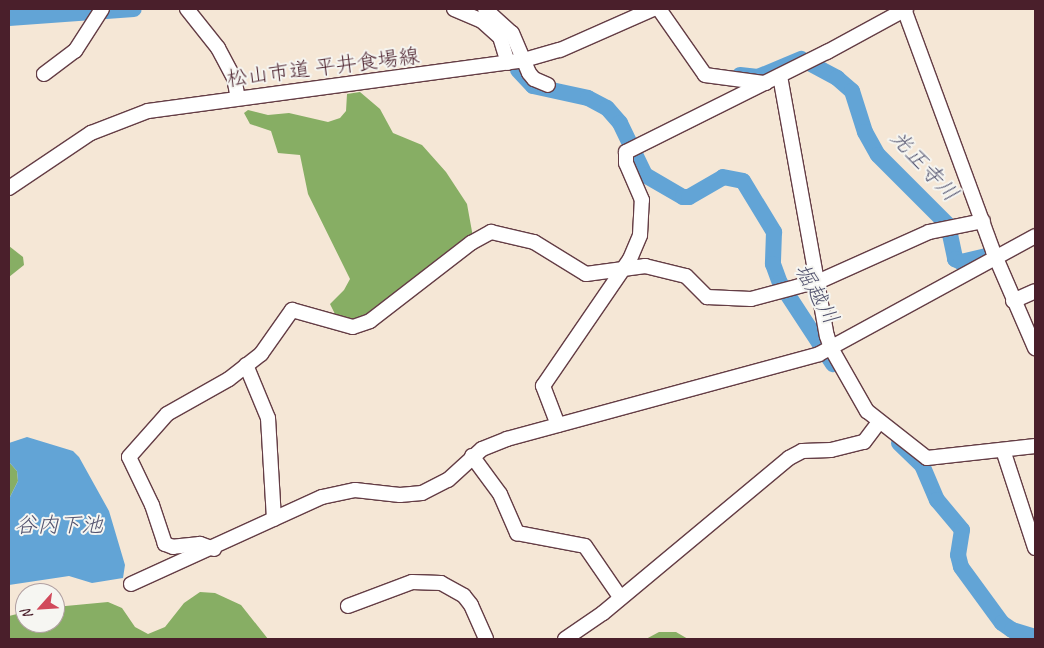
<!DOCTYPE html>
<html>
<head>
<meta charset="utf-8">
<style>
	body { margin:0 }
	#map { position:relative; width:1044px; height:648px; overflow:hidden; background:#f5e7d6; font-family:Caveat,"Klee One",sans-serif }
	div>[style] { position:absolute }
	.forest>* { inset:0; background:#87ae64 }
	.water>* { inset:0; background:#62a4d6 }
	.river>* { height:16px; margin:-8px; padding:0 8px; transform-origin:8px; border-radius:8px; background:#62a4d6 }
	.roads { filter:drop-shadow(1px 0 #643d45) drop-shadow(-1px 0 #643d45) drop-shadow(0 1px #643d45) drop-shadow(0 -1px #643d45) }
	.minor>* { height:14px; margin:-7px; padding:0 7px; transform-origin:7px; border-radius:7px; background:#fff }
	span { translate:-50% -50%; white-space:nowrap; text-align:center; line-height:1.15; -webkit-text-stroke:4px #f6f6f2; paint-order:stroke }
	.street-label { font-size:21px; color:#4a1f2b }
	.water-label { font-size:22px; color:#54546f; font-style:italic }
	.frame { position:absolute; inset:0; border:10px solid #4a1f2b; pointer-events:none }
	.north { position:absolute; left:15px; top:583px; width:50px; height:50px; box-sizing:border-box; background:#f6f6f2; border:1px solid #b1a0a2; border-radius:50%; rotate:244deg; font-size:14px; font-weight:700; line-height:20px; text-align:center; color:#4a1f2b }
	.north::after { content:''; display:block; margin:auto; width:18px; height:22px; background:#d1495b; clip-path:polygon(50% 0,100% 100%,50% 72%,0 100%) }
</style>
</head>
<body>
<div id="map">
	<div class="forest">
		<div style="clip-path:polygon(360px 92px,380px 109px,393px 133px,422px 145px,446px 172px,467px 204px,473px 237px,359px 322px,336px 316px,330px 304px,344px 290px,350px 279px,308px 194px,300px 155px,278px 153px,271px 131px,250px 124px,244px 113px,248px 110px,268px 115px,289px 113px,328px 122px,340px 118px,346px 111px,347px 94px)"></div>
		<div style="clip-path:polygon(9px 246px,23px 257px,24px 265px,9px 277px)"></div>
		<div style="clip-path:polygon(9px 462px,17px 471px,18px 481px,9px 499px)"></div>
		<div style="clip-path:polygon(200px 592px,215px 593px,241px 605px,268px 639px,9px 639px,9px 616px,25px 612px,25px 623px,55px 623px,55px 607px,108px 602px,122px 608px,135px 627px,148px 634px,165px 627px,184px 603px)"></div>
		<div style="clip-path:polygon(659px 632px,676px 632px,688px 639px,646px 639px)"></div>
	</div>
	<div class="water">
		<div style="clip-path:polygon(27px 437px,73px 451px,79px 457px,109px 511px,125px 565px,123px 578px,92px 583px,69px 576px,9px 585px,9px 499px,18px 481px,17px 471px,9px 462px,9px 443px)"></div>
	</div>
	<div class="river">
		<div style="left:9px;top:18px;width:125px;rotate:-4.1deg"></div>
		<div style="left:501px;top:30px;width:27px;rotate:63deg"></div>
		<div style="left:811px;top:64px;width:30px;rotate:28deg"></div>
		<div style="left:837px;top:78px;width:20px;rotate:41deg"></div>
		<div style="left:852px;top:91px;width:43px;rotate:72.4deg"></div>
		<div style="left:865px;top:132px;width:26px;rotate:61deg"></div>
		<div style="left:878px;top:155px;width:99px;rotate:45deg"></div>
		<div style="left:948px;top:225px;width:35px;rotate:78deg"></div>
		<div style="left:955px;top:259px;width:7px;rotate:27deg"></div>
		<div style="left:961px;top:262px;width:26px;rotate:-13deg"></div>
		<div style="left:518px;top:70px;width:22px;rotate:47deg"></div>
		<div style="left:533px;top:86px;width:56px;rotate:12.3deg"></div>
		<div style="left:588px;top:98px;width:21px;rotate:28deg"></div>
		<div style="left:607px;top:108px;width:20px;rotate:49deg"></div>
		<div style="left:620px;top:123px;width:58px;rotate:64.3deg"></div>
		<div style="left:645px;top:175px;width:44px;rotate:30.1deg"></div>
		<div style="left:683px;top:197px;width:6px"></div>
		<div style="left:689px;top:197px;width:39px;rotate:-30deg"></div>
		<div style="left:723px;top:177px;width:20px;rotate:11deg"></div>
		<div style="left:743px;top:181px;width:60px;rotate:58.7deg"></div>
		<div style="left:774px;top:232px;width:32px;rotate:92deg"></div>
		<div style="left:773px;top:264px;width:20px;rotate:70deg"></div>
		<div style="left:780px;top:283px;width:97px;rotate:56.8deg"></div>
		<div style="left:740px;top:75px;width:18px;rotate:6deg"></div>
		<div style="left:758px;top:77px;width:47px;rotate:-22.7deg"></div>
		<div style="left:899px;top:443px;width:32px;rotate:44deg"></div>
		<div style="left:922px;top:465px;width:38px;rotate:67deg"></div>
		<div style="left:937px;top:500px;width:39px;rotate:50deg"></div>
		<div style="left:962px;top:530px;width:25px;rotate:99deg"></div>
		<div style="left:958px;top:555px;width:12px;rotate:76deg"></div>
		<div style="left:961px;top:567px;width:69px;rotate:53.8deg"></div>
		<div style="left:1002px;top:623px;width:12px;rotate:35deg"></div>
		<div style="left:1012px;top:630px;width:24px;rotate:17deg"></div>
	</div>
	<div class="roads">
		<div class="minor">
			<div style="left:187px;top:9px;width:50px;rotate:51.5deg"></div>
			<div style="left:218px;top:48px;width:34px;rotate:62deg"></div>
			<div style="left:234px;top:78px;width:20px;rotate:79deg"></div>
			<div style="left:454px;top:9px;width:30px;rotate:23deg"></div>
			<div style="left:482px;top:21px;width:24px;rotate:42deg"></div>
			<div style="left:500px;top:37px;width:27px;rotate:73deg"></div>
			<div style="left:485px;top:9px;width:36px;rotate:42deg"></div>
			<div style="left:512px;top:33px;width:43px;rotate:67deg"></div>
			<div style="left:529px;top:73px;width:8px;rotate:50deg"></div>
			<div style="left:534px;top:79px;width:15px;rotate:23deg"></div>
			<div style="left:659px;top:9px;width:80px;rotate:55.1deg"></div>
			<div style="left:705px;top:75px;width:61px;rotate:7.6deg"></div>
			<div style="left:904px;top:9px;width:258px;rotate:69.8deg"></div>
			<div style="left:993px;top:251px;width:106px;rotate:66.6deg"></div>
			<div style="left:44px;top:74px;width:39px;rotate:-37deg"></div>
			<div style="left:75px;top:51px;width:50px;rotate:-57.3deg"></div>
			<div style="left:780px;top:76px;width:264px;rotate:79.8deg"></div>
			<div style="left:827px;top:336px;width:13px;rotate:72deg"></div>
			<div style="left:831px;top:348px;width:73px;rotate:60.3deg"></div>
			<div style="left:867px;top:411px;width:76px;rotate:38.1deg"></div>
			<div style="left:927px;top:458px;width:109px;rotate:-6.3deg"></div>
			<div style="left:9px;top:188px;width:99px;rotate:-33.9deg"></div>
			<div style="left:91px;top:133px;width:61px;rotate:-21.1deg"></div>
			<div style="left:148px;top:111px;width:379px;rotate:-7.7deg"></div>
			<div style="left:524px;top:60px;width:37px;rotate:-16deg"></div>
			<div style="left:560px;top:50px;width:102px;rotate:-23.8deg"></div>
			<div style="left:1013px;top:301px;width:24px;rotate:-24deg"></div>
			<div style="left:246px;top:365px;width:57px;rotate:67.5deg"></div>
			<div style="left:268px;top:418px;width:101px;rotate:86.6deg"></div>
			<div style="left:558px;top:425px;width:42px;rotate:-111deg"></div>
			<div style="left:543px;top:386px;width:154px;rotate:-55.6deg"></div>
			<div style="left:630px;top:259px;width:26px;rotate:-67deg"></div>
			<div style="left:640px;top:235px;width:35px;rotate:-87deg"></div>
			<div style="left:642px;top:200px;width:40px;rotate:-113.4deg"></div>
			<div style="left:626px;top:163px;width:11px;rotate:-90deg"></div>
			<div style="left:626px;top:152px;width:225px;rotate:-26.5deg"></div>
			<div style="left:827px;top:52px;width:90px;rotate:-28.6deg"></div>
			<div style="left:1003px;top:450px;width:103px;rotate:71.9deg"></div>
			<div style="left:472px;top:456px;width:47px;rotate:53.6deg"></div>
			<div style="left:500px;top:494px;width:43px;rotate:66.4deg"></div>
			<div style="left:517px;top:533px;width:69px;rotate:10.8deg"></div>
			<div style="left:585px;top:546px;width:62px;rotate:55.5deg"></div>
			<div style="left:214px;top:549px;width:15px;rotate:-160deg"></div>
			<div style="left:200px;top:544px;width:27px;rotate:174deg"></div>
			<div style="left:173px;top:547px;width:9px;rotate:-159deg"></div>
			<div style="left:165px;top:544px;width:41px;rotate:-108.4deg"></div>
			<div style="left:152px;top:505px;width:53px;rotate:-115.6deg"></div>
			<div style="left:129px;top:457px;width:57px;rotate:-48.5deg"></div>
			<div style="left:167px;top:414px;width:71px;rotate:-29.4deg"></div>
			<div style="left:229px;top:379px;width:41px;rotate:-38deg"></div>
			<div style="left:261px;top:354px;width:54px;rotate:-54.8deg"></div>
			<div style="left:292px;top:310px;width:63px;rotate:15.6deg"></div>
			<div style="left:353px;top:327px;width:18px;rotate:-19deg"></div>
			<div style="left:370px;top:321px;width:128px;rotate:-37.7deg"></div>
			<div style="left:471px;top:243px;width:23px;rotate:-29deg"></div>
			<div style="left:491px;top:232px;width:44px;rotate:13.1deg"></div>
			<div style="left:534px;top:242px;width:61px;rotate:31.6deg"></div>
			<div style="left:586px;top:274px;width:60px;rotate:-7.7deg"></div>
			<div style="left:645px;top:266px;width:42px;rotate:13.7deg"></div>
			<div style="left:686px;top:276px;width:30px;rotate:45deg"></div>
			<div style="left:707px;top:297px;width:44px;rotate:2.6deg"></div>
			<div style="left:751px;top:299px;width:73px;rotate:-15deg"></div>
			<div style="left:822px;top:280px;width:117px;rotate:-24.2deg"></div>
			<div style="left:929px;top:232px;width:55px;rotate:-11.5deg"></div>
			<div style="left:131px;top:584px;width:210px;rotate:-24.5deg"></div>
			<div style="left:322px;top:497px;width:34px;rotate:-12deg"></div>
			<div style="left:355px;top:490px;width:45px;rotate:6.3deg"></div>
			<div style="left:400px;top:495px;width:22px;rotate:-5deg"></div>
			<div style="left:422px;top:493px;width:29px;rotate:-27deg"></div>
			<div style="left:448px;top:480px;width:46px;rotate:-42.4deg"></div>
			<div style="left:482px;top:449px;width:27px;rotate:-22deg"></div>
			<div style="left:507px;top:439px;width:323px;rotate:-15.2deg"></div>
			<div style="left:819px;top:354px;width:246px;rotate:-28.6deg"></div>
			<div style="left:348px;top:606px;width:68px;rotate:-20.6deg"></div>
			<div style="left:412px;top:582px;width:29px;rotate:2deg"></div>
			<div style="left:441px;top:583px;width:26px;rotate:29deg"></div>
			<div style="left:464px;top:596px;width:11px;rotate:52deg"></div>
			<div style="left:471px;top:605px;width:37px;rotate:66deg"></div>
			<div style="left:565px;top:639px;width:46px;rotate:-34.4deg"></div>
			<div style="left:603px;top:613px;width:242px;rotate:-39.8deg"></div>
			<div style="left:789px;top:458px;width:15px;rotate:-28deg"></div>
			<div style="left:802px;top:451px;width:29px;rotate:-2deg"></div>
			<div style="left:831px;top:450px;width:34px;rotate:-14deg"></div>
			<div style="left:864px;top:442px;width:25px;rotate:-53deg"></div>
		</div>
	</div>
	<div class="street-label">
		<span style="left:323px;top:67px;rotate:-7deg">松山市道 平井食場線</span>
	</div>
	<div class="water-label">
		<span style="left:924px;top:166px;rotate:47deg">光正寺川</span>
		<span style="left:816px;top:294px;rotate:60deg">堀越川</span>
		<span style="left:59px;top:526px">谷内下池</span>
	</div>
	<div class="frame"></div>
	<div class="north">N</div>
</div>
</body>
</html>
